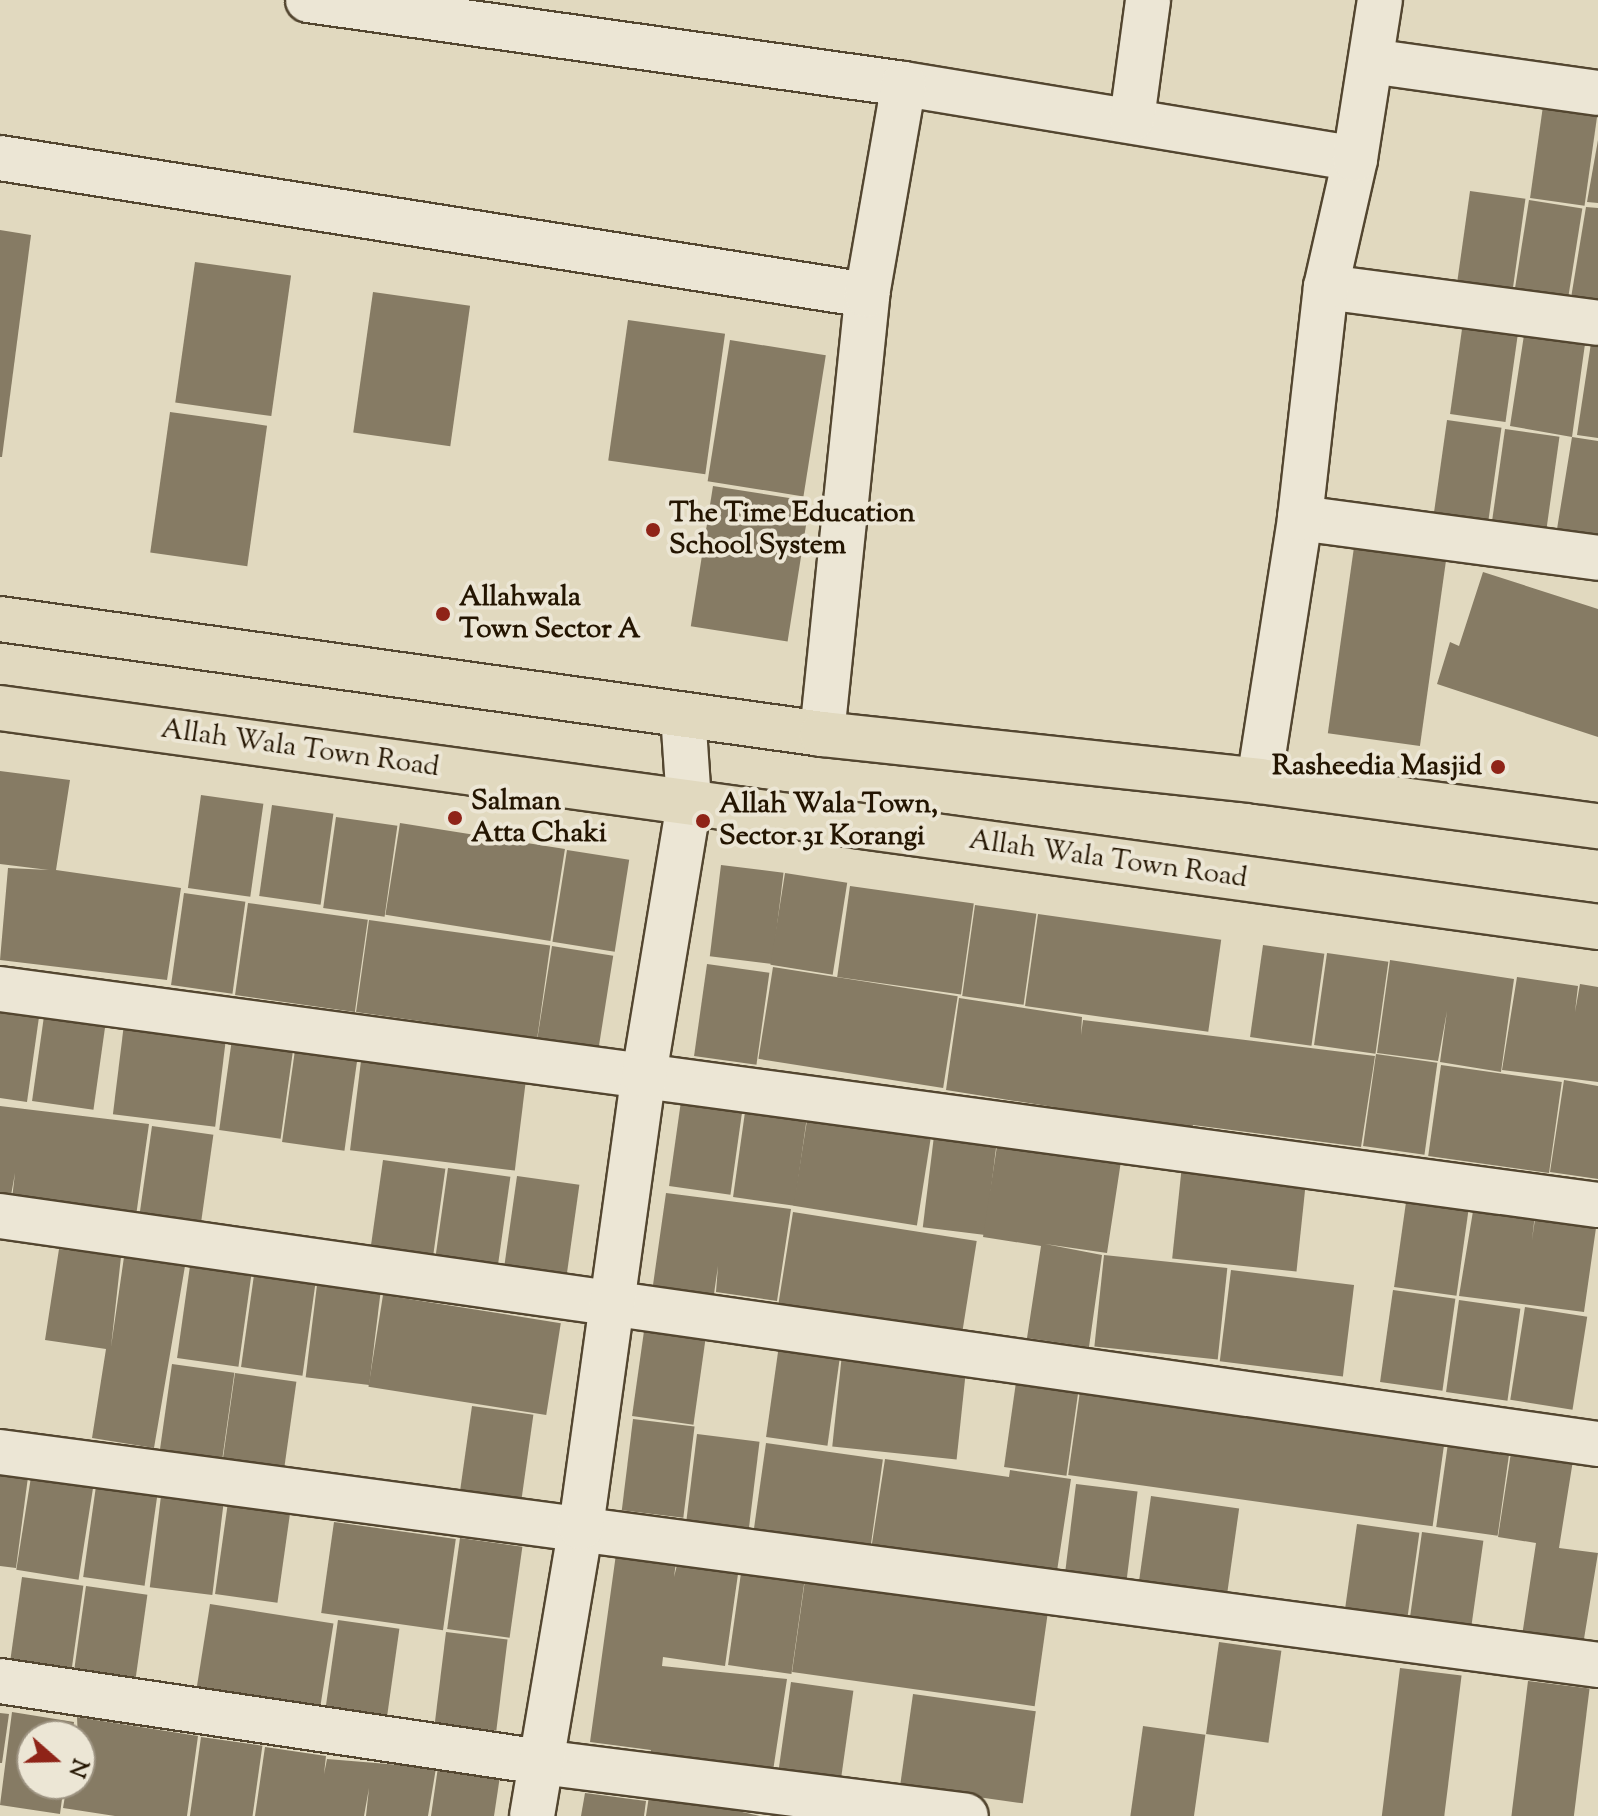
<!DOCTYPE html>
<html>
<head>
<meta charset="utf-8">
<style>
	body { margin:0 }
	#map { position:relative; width:1598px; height:1816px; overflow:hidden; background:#e1d9bf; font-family:"Sorts Mill Goudy",serif }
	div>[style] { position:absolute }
	.building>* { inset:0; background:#867b64; transform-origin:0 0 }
	.roads { filter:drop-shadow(2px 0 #534630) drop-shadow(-2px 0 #534630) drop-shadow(0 2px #534630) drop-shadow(0 -2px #534630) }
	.minor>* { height:44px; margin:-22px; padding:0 22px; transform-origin:22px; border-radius:22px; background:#ece6d5 }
	.major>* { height:44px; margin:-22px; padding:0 22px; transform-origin:22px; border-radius:22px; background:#e1d9bf }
	.dots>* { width:22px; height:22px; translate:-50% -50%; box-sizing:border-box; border:4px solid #ece6d5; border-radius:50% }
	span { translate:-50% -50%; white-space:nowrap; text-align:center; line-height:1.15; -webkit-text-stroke:8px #ece6d5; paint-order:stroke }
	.poi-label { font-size:28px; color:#241501; font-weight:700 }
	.left { translate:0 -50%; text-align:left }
	.right { translate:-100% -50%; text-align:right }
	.street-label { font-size:28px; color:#241501 }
	.north { position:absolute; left:16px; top:1720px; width:80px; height:80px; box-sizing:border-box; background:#ece6d5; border:2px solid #9c9280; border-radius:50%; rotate:110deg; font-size:22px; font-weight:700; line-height:32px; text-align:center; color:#241501 }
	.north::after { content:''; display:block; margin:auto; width:28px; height:36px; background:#8f2418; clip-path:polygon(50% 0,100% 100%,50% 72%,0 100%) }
</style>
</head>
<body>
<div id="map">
	<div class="building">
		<div style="left:1543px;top:106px;width:55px;height:93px;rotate:8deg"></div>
		<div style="clip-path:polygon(1598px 140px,1598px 203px,1587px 202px)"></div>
		<div style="left:1470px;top:191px;width:56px;height:93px;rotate:8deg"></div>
		<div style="left:1529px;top:200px;width:54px;height:93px;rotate:9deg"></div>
		<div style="clip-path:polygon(1586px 207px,1598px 208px,1598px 303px,1571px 298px)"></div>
		<div style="clip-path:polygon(0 230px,31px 235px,2px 457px,0 457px)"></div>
		<div style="left:195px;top:262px;width:97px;height:142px;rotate:8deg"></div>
		<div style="left:373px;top:292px;width:98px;height:142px;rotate:8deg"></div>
		<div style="left:628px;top:320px;width:98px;height:142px;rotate:8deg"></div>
		<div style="left:1463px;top:322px;width:56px;height:93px;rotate:8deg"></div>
		<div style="clip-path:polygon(1524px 335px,1585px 344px,1572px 437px,1598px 441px,1598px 535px,1557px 529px,1572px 437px,1510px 426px)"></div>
		<div style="left:730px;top:340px;width:97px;height:143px;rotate:9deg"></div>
		<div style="clip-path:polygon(1591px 343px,1598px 344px,1598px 438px,1577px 435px)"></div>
		<div style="left:170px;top:412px;width:98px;height:142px;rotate:8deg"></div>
		<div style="left:1447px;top:420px;width:55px;height:93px;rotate:8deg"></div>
		<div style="left:1505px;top:429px;width:55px;height:93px;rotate:8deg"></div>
		<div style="left:713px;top:486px;width:98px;height:142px;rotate:9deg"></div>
		<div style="left:1354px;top:547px;width:93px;height:188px;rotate:8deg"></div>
		<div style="clip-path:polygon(1483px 572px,1598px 609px,1598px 737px,1437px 684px,1450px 642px,1459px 646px)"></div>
		<div style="clip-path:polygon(0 771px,70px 780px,56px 870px,181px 888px,167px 980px,0 960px,8px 868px,49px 870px,0 864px)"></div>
		<div style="left:201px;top:795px;width:63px;height:94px;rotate:8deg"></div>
		<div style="left:272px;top:805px;width:62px;height:92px;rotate:8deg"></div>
		<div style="left:336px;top:817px;width:62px;height:92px;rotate:8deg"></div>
		<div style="left:400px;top:823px;width:167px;height:93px;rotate:9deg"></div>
		<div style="left:567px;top:850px;width:63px;height:93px;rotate:9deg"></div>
		<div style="left:721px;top:865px;width:63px;height:92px;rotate:7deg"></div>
		<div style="left:785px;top:873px;width:63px;height:93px;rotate:9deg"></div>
		<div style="left:850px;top:886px;width:125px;height:92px;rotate:8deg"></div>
		<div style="left:184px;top:893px;width:62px;height:93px;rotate:8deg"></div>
		<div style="left:248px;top:903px;width:121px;height:93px;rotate:8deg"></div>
		<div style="left:975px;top:905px;width:62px;height:92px;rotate:8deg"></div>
		<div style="left:1038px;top:914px;width:185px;height:93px;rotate:8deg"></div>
		<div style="left:369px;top:920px;width:183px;height:93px;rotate:8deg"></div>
		<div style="left:1263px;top:945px;width:62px;height:93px;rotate:8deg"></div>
		<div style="left:552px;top:946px;width:62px;height:93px;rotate:9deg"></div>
		<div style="left:1327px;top:953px;width:62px;height:93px;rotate:8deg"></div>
		<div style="clip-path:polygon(1390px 960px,1514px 979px,1501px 1072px,1440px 1062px,1447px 1011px,1438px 1061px,1377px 1053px)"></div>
		<div style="left:707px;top:964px;width:63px;height:93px;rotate:8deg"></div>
		<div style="left:773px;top:967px;width:187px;height:93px;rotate:9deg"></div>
		<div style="clip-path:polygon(1517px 977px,1578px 986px,1575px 1012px,1580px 984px,1598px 987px,1598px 1082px,1502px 1070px)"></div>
		<div style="clip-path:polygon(959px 998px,1082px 1017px,1081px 1035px,1083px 1020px,1375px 1056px,1361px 1147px,1193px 1125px,1192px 1129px,946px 1090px)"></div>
		<div style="clip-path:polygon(0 1004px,40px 1010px,27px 1102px,0 1098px)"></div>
		<div style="left:45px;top:1009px;width:62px;height:93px;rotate:8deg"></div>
		<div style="left:124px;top:1024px;width:103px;height:91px;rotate:7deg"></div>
		<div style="left:232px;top:1039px;width:62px;height:92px;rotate:8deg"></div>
		<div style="left:295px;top:1050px;width:63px;height:93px;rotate:8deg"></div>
		<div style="left:1376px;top:1054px;width:62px;height:93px;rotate:8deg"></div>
		<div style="left:361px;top:1061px;width:166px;height:90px;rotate:7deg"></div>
		<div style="left:1441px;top:1065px;width:122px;height:92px;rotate:8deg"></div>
		<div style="clip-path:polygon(1564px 1080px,1598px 1086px,1598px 1179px,1550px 1172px)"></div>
		<div style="left:682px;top:1094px;width:62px;height:93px;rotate:8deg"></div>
		<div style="left:746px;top:1105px;width:62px;height:93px;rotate:8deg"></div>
		<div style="clip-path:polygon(0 1106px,149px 1124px,136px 1216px,12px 1199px,15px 1173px,10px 1201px,0 1200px)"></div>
		<div style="left:808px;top:1114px;width:125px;height:93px;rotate:9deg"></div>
		<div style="left:152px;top:1126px;width:62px;height:92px;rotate:8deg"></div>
		<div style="left:934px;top:1136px;width:63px;height:92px;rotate:7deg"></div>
		<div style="clip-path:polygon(997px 1146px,1121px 1161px,1107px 1253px,1045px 1244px,1102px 1255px,1089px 1347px,1027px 1338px,1041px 1246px,983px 1237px)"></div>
		<div style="left:383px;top:1160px;width:63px;height:92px;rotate:8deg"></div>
		<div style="left:1182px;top:1165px;width:125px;height:94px;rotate:6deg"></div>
		<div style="left:448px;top:1168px;width:63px;height:93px;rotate:8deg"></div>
		<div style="left:517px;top:1176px;width:63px;height:93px;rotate:8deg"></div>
		<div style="clip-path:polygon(666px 1193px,791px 1209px,777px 1301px,716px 1292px,718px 1266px,714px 1294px,653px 1285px)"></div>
		<div style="left:1407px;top:1195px;width:63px;height:93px;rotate:8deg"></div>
		<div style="clip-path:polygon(1474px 1205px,1535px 1214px,1532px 1240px,1536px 1212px,1597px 1221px,1584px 1312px,1459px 1296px)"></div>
		<div style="left:793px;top:1212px;width:186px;height:93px;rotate:9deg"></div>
		<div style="clip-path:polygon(59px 1249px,121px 1257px,111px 1347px,124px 1257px,185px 1266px,154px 1448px,92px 1438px,106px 1349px,45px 1340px)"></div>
		<div style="left:1104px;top:1255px;width:124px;height:92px;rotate:6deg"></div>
		<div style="left:190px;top:1266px;width:62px;height:93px;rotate:8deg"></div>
		<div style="left:1231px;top:1270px;width:124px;height:92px;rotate:7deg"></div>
		<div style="left:254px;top:1275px;width:62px;height:93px;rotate:8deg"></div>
		<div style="left:317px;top:1285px;width:64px;height:93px;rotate:7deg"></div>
		<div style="left:1393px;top:1290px;width:63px;height:93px;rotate:8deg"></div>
		<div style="left:383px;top:1295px;width:180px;height:93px;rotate:9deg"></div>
		<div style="left:1459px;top:1300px;width:62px;height:93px;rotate:8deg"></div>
		<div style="left:1525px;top:1307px;width:63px;height:94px;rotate:9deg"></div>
		<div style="left:645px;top:1324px;width:62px;height:93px;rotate:8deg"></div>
		<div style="left:779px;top:1345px;width:62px;height:93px;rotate:8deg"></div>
		<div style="left:842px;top:1354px;width:125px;height:93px;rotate:6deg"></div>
		<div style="left:172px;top:1364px;width:63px;height:92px;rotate:8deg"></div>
		<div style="left:235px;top:1373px;width:62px;height:93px;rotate:8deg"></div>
		<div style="left:1017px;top:1375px;width:63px;height:93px;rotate:8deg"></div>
		<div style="left:1081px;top:1384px;width:368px;height:92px;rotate:8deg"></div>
		<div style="left:472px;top:1406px;width:62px;height:93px;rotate:8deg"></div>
		<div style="left:633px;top:1419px;width:62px;height:92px;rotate:7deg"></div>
		<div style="left:697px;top:1434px;width:63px;height:92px;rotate:7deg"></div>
		<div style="left:1449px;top:1436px;width:62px;height:92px;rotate:8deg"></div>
		<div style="left:766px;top:1443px;width:118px;height:92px;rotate:8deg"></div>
		<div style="clip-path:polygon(1512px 1446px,1574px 1454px,1559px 1548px,1598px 1553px,1583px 1645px,1522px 1636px,1536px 1543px,1498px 1537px)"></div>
		<div style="clip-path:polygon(885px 1459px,1009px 1477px,1010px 1470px,1071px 1479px,1057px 1571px,995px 1562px,994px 1568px,871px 1550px)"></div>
		<div style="clip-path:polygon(0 1474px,28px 1477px,16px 1568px,0 1566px)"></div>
		<div style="left:31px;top:1477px;width:63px;height:94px;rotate:9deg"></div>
		<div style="left:1076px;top:1484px;width:62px;height:92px;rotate:7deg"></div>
		<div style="left:96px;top:1486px;width:62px;height:92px;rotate:8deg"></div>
		<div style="left:161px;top:1496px;width:63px;height:92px;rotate:7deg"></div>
		<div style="left:1151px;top:1496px;width:89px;height:91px;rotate:8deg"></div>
		<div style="left:228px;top:1502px;width:63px;height:93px;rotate:8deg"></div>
		<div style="left:334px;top:1522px;width:123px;height:92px;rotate:8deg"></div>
		<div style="left:1357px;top:1524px;width:63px;height:93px;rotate:8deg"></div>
		<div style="left:1422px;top:1532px;width:62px;height:92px;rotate:8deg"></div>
		<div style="left:460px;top:1538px;width:63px;height:92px;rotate:8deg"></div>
		<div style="clip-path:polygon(616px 1554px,676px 1562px,674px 1577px,677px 1565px,738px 1574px,725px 1666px,663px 1657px,662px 1666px,787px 1679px,773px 1771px,650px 1758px,651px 1750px,590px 1742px)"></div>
		<div style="left:741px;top:1573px;width:64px;height:93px;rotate:8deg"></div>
		<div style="left:22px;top:1577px;width:62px;height:92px;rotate:8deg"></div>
		<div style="left:805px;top:1580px;width:245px;height:93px;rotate:8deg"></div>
		<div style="left:86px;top:1586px;width:62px;height:93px;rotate:8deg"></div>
		<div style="left:210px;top:1604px;width:125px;height:92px;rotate:9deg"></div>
		<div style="left:338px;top:1620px;width:62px;height:93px;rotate:8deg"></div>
		<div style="left:446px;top:1632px;width:62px;height:92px;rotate:7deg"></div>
		<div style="left:1219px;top:1642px;width:63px;height:93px;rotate:8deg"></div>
		<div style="left:1400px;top:1668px;width:62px;height:149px;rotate:7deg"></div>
		<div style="left:1528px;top:1681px;width:62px;height:136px;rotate:7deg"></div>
		<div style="left:791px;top:1682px;width:63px;height:93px;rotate:8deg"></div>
		<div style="left:913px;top:1694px;width:124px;height:93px;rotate:8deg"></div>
		<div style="clip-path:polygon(12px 1712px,74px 1722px,72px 1736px,32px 1736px,32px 1784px,64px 1784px,60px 1814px,0 1805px)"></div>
		<div style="clip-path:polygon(0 1713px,9px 1714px,2px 1763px,0 1763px)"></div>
		<div style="clip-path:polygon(77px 1717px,198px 1736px,187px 1816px,115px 1816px,63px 1808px,67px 1784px,80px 1784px)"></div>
		<div style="left:1143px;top:1726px;width:63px;height:91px;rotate:8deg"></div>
		<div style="left:201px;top:1737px;width:62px;height:80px;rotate:8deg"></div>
		<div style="clip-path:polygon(265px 1747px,326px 1756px,324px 1774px,327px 1759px,436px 1768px,428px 1816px,366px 1816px,369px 1788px,364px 1816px,255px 1816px)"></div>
		<div style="clip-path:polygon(438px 1767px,500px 1776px,494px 1816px,431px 1816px)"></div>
		<div style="clip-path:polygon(585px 1793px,646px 1801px,644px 1816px,581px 1816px)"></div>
		<div style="clip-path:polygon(649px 1796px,711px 1805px,760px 1816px,646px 1816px)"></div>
	</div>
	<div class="roads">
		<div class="minor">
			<div style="left:308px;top:0;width:602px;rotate:8.02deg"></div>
			<div style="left:904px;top:84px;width:457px;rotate:9.4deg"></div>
			<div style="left:1371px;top:61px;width:229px;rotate:8deg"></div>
			<div style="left:1132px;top:119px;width:120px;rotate:-82.3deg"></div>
			<div style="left:0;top:158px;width:878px;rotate:8.98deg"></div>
			<div style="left:1326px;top:287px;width:274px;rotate:7.5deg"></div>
			<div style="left:1300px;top:518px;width:301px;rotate:7.6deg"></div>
			<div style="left:822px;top:734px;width:441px;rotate:-84.1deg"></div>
			<div style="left:867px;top:295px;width:214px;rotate:-80.1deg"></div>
			<div style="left:1259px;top:781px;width:266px;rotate:-81.1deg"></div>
			<div style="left:1300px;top:518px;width:232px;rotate:-83.6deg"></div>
			<div style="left:1326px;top:287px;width:131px;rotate:-77.2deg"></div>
			<div style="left:1355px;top:159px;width:161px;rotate:-81.1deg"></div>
			<div style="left:0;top:989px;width:1613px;rotate:7.7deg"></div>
			<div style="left:0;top:1216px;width:1614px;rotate:8.12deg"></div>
			<div style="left:0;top:1452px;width:1612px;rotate:7.59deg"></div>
			<div style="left:0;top:1681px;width:547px;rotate:8.52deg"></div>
			<div style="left:541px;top:1762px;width:428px;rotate:7.2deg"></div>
			<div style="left:532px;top:1816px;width:293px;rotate:-80.4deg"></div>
			<div style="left:581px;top:1527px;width:456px;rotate:-82.1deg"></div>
			<div style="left:644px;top:1075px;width:277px;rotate:-80.6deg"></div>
			<div style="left:689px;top:802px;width:87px;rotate:-93.9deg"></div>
		</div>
		<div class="major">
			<div style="left:0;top:619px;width:830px;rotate:7.96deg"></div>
			<div style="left:822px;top:734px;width:440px;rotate:6.1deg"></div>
			<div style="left:1259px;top:781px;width:342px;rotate:7.6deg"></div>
			<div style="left:0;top:708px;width:1613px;rotate:7.8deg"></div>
		</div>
	</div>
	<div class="dots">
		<div style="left:653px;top:530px;background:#8f2418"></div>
		<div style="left:443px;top:614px;background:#8f2418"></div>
		<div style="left:1498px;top:767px;background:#8f2418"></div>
		<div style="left:455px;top:818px;background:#8f2418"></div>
		<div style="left:703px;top:821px;background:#8f2418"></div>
	</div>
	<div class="poi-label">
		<span class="left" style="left:669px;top:530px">The Time Education<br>School System</span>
		<span class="left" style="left:459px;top:614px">Allahwala<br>Town Sector A</span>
		<span class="right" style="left:1482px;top:767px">Rasheedia Masjid</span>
		<span class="left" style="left:471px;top:818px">Salman<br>Atta Chaki</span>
		<span class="left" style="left:719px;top:821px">Allah Wala Town,<br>Sector 31 Korangi</span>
	</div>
	<div class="street-label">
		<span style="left:300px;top:749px;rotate:8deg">Allah Wala Town Road</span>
		<span style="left:1108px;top:860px;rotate:8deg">Allah Wala Town Road</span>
	</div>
	<div class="north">N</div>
</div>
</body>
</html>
